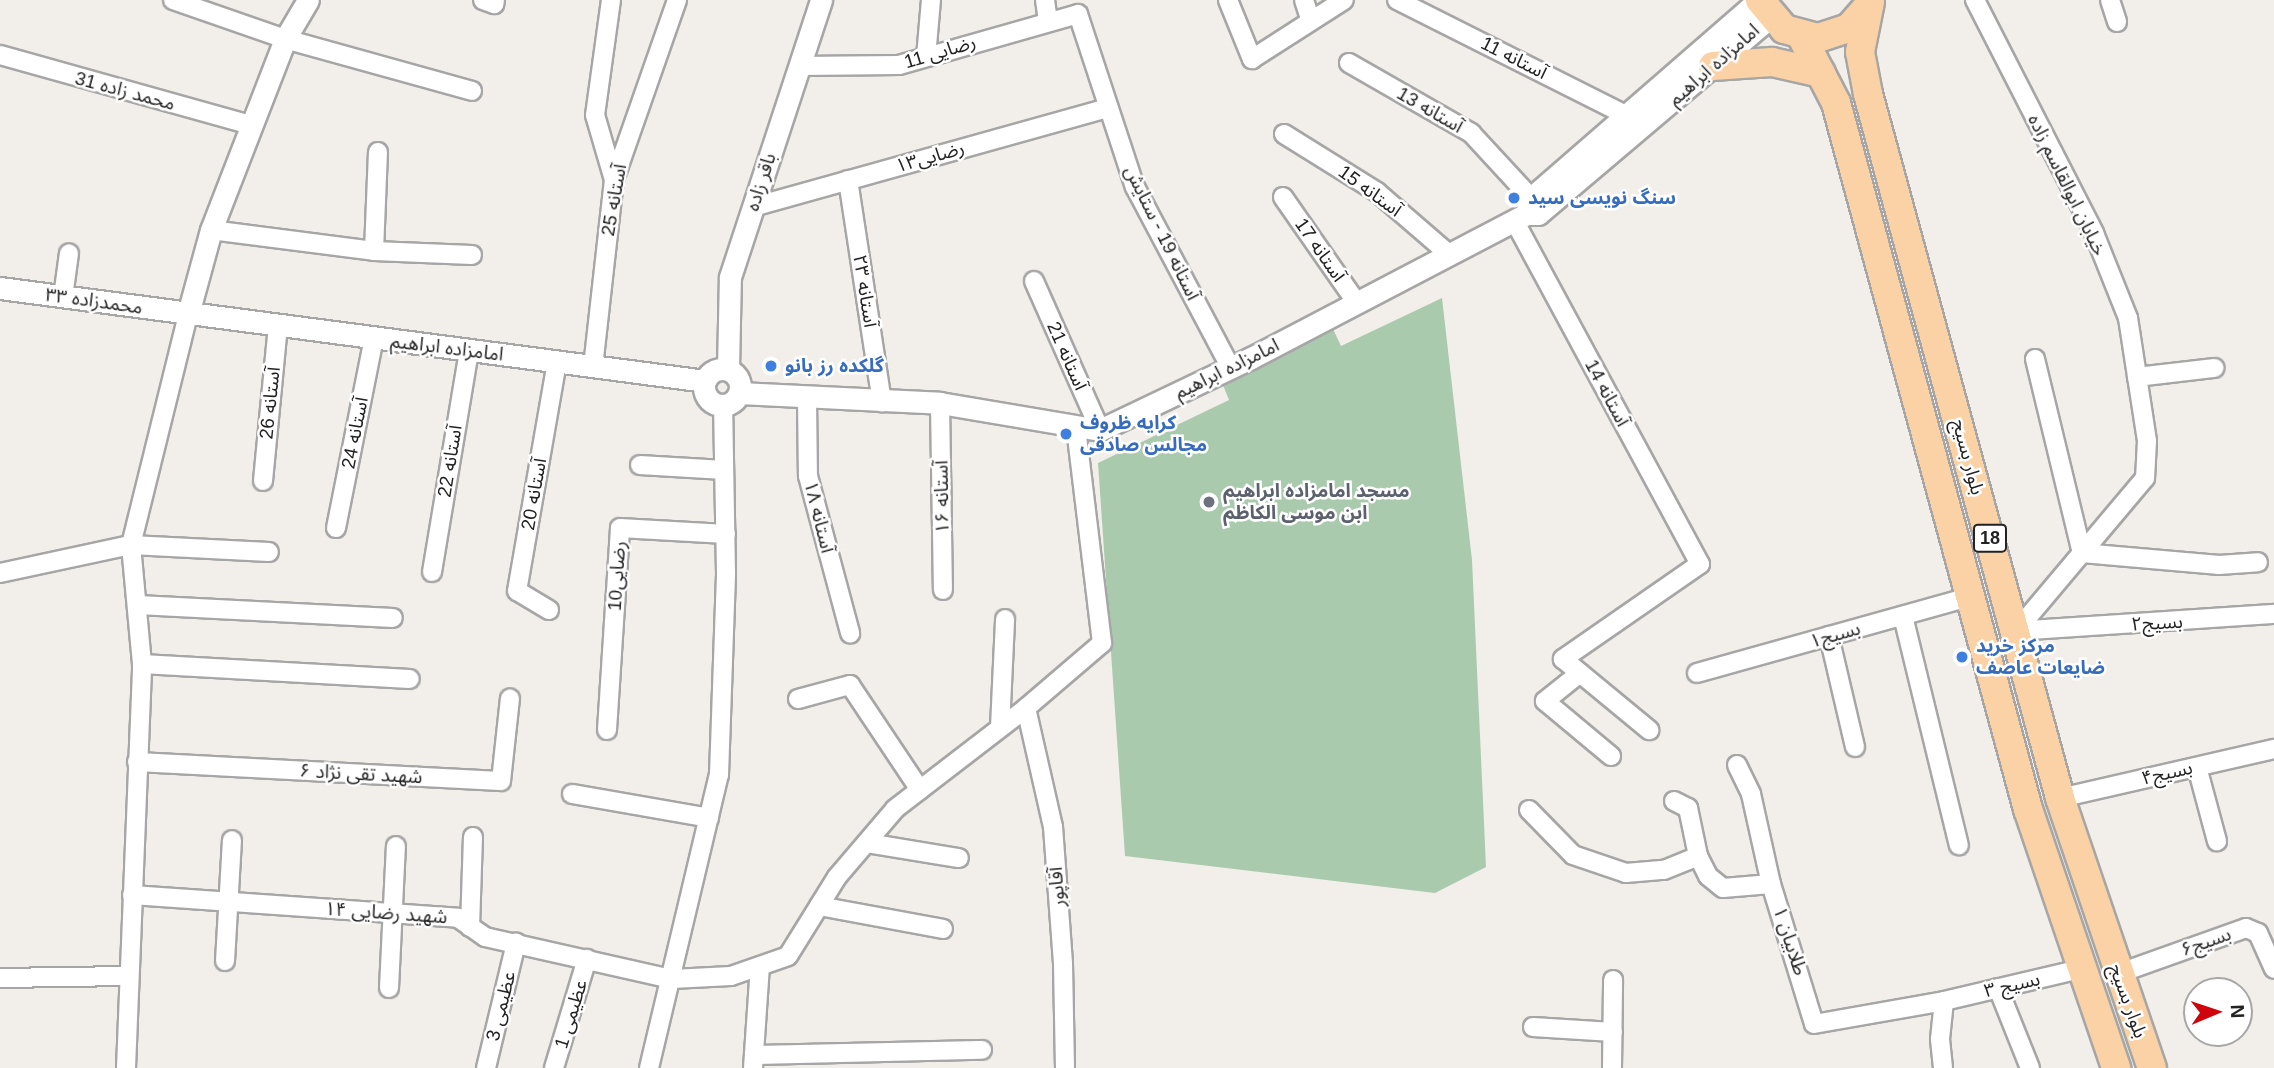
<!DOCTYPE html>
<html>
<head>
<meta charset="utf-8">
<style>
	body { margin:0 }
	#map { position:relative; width:2274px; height:1068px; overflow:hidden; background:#f2eee9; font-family:Helvetica,"Noto Sans Arabic",sans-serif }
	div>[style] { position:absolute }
	.cemetery>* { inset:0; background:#aacaae }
	.roads { filter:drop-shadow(2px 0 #a6a6a6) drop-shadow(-2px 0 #a6a6a6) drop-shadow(0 2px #a6a6a6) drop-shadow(0 -2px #a6a6a6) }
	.minor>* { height:18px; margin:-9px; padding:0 9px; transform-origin:9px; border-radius:9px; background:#fff }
	.tertiary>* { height:21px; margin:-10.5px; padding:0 10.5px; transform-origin:10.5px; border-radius:10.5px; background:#fff }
	.tertiary>.ring { margin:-10.5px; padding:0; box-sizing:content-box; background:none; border:21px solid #fff; border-radius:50% }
	.primary>* { height:28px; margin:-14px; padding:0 14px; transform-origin:14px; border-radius:14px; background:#fad2a5 }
	.dots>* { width:19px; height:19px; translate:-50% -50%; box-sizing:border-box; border:4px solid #fff; border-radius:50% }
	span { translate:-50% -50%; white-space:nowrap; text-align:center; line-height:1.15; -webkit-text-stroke:5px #fff; paint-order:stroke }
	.shield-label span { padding:2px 5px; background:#fff; border:2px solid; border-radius:5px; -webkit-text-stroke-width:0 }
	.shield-label { font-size:18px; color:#222; font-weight:700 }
	.street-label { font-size:19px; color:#222 }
	.shop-label { font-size:19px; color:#366cbe; font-weight:700 }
	.left { translate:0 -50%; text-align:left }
	.worship-label { font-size:19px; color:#5b616d; font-weight:700 }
	.north { position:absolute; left:2183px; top:977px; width:70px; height:70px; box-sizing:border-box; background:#fff; border:2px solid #a7a7a7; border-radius:50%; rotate:88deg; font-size:19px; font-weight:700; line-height:28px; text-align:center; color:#222 }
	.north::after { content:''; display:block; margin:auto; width:24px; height:32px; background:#cf050d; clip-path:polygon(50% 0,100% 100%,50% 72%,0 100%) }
</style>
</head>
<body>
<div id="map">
	<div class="cemetery">
		<div style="clip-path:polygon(1442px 298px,1472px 560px,1486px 867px,1435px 893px,1125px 856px,1098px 463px,1229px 400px,1223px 385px,1333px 329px,1341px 346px)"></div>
	</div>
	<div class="roads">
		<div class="minor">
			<div style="left:173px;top:0;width:119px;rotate:19.2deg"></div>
			<div style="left:285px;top:39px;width:194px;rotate:15.5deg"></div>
			<div style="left:483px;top:0;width:12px;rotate:20deg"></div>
			<div style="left:494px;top:4px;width:4px;rotate:-76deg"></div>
			<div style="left:611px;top:0;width:116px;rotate:97.9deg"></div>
			<div style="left:595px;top:115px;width:68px;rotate:73.7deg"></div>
			<div style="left:1045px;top:0;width:21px;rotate:82deg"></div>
			<div style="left:1228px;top:0;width:64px;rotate:67.9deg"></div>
			<div style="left:1252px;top:59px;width:109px;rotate:-32.7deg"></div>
			<div style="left:1304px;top:0;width:22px;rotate:72deg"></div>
			<div style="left:1397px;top:0;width:261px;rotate:26.7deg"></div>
			<div style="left:1975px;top:0;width:262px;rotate:62.9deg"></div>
			<div style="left:2094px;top:233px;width:92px;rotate:68.2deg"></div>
			<div style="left:2128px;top:318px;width:124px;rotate:81.2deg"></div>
			<div style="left:2147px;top:441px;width:37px;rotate:93deg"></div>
			<div style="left:2145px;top:478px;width:200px;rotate:130.1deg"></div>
			<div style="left:2016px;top:631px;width:259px;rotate:-3.8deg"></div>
			<div style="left:2110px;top:0;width:23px;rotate:72deg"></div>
			<div style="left:0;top:55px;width:261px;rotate:15.6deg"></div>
			<div style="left:926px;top:57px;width:57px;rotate:-85deg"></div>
			<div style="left:1349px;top:63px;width:141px;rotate:29.8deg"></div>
			<div style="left:1471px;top:133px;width:88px;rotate:47.3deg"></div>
			<div style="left:799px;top:66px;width:100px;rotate:-0.6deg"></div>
			<div style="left:899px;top:65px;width:186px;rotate:-15.9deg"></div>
			<div style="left:1078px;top:14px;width:182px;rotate:71.8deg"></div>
			<div style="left:1135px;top:187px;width:205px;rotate:62.1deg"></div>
			<div style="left:1284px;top:134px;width:110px;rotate:31.9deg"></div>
			<div style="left:1377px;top:192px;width:96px;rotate:40.8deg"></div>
			<div style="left:848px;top:180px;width:225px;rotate:81.3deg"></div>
			<div style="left:1283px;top:197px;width:129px;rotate:55.1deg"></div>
			<div style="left:753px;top:207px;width:369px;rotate:-15.6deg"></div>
			<div style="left:1515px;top:222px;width:389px;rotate:61.6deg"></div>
			<div style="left:1700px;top:564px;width:167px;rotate:145.3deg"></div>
			<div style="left:1563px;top:659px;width:112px;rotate:39.5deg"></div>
			<div style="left:211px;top:230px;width:164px;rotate:7.3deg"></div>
			<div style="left:374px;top:251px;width:98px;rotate:2.3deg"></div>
			<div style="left:374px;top:251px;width:99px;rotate:-87.7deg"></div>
			<div style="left:1034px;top:281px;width:163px;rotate:66.1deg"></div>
			<div style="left:63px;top:297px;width:44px;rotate:-82.2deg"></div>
			<div style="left:2035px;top:359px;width:200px;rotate:76.4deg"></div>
			<div style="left:593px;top:367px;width:188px;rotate:-83.6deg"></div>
			<div style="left:614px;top:180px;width:191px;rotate:-70.7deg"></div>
			<div style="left:2137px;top:377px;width:78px;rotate:-6.7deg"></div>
			<div style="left:807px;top:399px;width:77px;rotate:89.3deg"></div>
			<div style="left:808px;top:476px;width:163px;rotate:75deg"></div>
			<div style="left:940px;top:403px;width:187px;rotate:89.1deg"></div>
			<div style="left:640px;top:465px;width:84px;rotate:3.4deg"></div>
			<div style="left:263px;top:481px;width:156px;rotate:-84.5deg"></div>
			<div style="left:336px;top:528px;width:194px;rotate:-78.7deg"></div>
			<div style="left:2082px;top:553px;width:138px;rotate:5deg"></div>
			<div style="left:2219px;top:565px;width:39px;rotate:-4deg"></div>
			<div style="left:432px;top:572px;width:225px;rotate:-80.5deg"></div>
			<div style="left:0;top:573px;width:134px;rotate:-12.1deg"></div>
			<div style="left:131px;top:545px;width:138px;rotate:2.9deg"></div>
			<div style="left:138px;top:605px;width:255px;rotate:2.9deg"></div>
			<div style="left:549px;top:610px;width:37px;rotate:-149deg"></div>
			<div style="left:517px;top:591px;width:232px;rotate:-80.1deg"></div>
			<div style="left:1903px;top:616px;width:236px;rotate:76.3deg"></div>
			<div style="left:1829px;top:636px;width:114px;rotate:76.8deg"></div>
			<div style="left:142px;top:664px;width:268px;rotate:3.2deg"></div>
			<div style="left:1580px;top:673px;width:45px;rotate:141.3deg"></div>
			<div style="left:1545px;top:701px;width:86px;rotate:39.8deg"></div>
			<div style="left:1697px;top:673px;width:286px;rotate:-15.6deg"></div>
			<div style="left:798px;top:699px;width:54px;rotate:-15.1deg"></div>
			<div style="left:850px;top:685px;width:126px;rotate:56.3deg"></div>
			<div style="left:1026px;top:708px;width:122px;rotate:77.2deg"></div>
			<div style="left:1053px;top:827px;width:137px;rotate:85.8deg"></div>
			<div style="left:1063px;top:964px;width:104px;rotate:88.9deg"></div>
			<div style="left:1000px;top:727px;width:108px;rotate:-87.3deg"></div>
			<div style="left:607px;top:730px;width:202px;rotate:-86.3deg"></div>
			<div style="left:620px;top:528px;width:106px;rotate:3.2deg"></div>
			<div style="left:137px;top:762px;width:364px;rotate:3deg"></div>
			<div style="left:501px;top:781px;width:83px;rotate:-83.8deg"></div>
			<div style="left:1737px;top:765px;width:32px;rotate:64deg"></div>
			<div style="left:1751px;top:794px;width:92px;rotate:77.5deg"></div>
			<div style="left:2197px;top:767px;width:77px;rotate:74.9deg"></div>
			<div style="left:572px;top:794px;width:139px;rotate:9.9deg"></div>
			<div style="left:2060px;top:798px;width:220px;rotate:-12.9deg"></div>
			<div style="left:1674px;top:801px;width:16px;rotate:27deg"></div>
			<div style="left:1688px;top:808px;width:49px;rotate:78.2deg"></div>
			<div style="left:1529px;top:810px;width:63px;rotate:45.6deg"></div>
			<div style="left:1573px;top:855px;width:56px;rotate:18.8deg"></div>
			<div style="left:1626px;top:873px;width:38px;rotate:-5deg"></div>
			<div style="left:1664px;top:870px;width:37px;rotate:-22deg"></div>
			<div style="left:1698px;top:856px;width:22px;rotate:63deg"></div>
			<div style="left:1708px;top:876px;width:19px;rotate:39deg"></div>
			<div style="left:1723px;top:888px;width:48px;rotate:-4.8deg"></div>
			<div style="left:1771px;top:884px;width:146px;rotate:72.9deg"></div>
			<div style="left:1814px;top:1024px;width:132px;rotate:-10deg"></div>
			<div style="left:1944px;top:1001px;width:140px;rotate:-13.2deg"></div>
			<div style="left:867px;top:843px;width:93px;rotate:9.3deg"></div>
			<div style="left:132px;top:895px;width:327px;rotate:4deg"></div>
			<div style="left:458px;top:918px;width:33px;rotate:35deg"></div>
			<div style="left:485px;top:937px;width:192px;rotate:12.7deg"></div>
			<div style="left:672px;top:979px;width:59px;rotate:-2.9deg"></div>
			<div style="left:731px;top:976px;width:60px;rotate:-19.3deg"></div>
			<div style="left:788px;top:956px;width:93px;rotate:-58.2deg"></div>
			<div style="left:837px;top:877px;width:89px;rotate:-49.5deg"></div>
			<div style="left:895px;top:809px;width:165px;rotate:-37.6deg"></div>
			<div style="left:1026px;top:708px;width:100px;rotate:-40.5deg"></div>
			<div style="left:1102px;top:643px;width:216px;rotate:-96.9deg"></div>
			<div style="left:819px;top:906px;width:126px;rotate:10.5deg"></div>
			<div style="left:470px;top:927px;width:90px;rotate:-88.1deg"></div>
			<div style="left:225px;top:961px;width:121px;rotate:-86.7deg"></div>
			<div style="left:2117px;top:974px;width:137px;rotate:-19.6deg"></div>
			<div style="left:2246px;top:928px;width:13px;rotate:23deg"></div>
			<div style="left:2258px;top:933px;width:39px;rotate:66deg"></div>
			<div style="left:0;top:978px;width:129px;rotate:-0.9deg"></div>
			<div style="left:389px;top:988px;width:142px;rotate:-87.2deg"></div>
			<div style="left:1998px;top:988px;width:86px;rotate:68.2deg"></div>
			<div style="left:1533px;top:1027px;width:80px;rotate:3.6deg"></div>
			<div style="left:754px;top:1055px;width:228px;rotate:-1.3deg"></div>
			<div style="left:126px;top:1068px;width:404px;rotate:-87.7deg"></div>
			<div style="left:142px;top:664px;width:120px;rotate:-95.3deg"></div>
			<div style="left:131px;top:545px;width:238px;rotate:-76.1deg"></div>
			<div style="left:486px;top:1068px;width:129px;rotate:-76.5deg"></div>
			<div style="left:554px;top:1068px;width:114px;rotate:-73.2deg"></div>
			<div style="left:649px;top:1068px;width:301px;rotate:-76.6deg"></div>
			<div style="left:719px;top:775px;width:202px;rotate:-88deg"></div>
			<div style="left:726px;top:573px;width:168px;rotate:-91deg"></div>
			<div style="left:753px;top:1068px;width:102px;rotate:-86.1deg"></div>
			<div style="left:1612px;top:1068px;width:88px;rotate:-89.3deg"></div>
			<div style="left:1943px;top:1068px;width:29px;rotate:-96deg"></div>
			<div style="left:1940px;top:1039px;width:38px;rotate:-84deg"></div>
		</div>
		<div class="tertiary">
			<div style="left:1526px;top:214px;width:17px;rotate:-73deg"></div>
			<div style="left:1531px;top:198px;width:302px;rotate:-41deg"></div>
			<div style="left:0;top:288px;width:711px;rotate:7.51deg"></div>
			<div style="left:188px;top:314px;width:87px;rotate:-74.7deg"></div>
			<div style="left:211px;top:230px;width:205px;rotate:-68.8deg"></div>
			<div style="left:285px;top:39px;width:45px;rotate:-59.5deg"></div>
			<div class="ring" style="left:704px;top:369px;width:15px;height:15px"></div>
			<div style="left:728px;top:369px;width:92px;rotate:-88.8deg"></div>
			<div style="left:730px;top:277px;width:292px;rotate:-71.8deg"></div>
			<div style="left:739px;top:393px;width:201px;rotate:2.8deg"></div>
			<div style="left:940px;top:403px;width:162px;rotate:9.6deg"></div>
			<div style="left:1100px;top:430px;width:167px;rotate:-25.5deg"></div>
			<div style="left:1251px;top:358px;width:310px;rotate:-27.6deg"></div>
			<div style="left:1526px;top:214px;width:12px"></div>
			<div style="left:1538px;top:214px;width:304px;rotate:-40.3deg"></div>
		</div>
		<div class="primary">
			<div style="left:1760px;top:0;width:38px;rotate:50deg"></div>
			<div style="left:1784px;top:29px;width:35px;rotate:15deg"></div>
			<div style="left:1818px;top:38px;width:33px;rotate:-18deg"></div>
			<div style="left:1849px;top:28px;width:30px;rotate:-49deg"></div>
			<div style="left:1870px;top:2px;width:51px;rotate:101.3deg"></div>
			<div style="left:1860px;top:52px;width:43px;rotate:79.2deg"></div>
			<div style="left:1868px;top:94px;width:730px;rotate:74.74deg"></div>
			<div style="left:2060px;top:798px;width:285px;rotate:71.2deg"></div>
			<div style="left:1802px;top:37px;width:74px;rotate:62.7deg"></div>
			<div style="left:1836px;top:103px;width:732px;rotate:74.79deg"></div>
			<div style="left:2028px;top:809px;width:274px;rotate:71.2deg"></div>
			<div style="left:1713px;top:66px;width:59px;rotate:-3.9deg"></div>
			<div style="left:1772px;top:62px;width:50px;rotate:12.7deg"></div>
		</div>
	</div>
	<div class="dots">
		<div style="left:1514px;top:198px;background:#3f7fe0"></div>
		<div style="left:771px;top:366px;background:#3f7fe0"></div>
		<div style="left:1066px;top:434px;background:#3f7fe0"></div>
		<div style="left:1209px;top:502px;background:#6b7280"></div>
		<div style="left:1962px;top:657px;background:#3f7fe0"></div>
	</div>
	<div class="shield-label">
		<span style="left:1990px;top:538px">18</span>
	</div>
	<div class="street-label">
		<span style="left:940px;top:52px;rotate:-17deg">رضایی 11</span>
		<span style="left:1514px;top:58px;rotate:27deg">آستانه 11</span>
		<span style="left:1714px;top:65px;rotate:-41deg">امامزاده ابراهیم</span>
		<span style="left:125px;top:91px;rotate:15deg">محمد زاده 31</span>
		<span style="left:1430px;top:110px;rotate:30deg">آستانه 13</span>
		<span style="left:930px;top:157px;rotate:-16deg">رضایی۱۳</span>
		<span style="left:761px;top:182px;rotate:-72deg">باقر زاده</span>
		<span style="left:2067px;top:185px;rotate:64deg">خیابان ابوالقاسم زاده</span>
		<span style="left:1370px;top:191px;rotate:36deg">آستانه 15</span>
		<span style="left:614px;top:200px;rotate:-80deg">آستانه 25</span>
		<span style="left:1162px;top:233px;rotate:64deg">آستانه 19 - ستایش</span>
		<span style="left:1320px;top:250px;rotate:55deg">آستانه 17</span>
		<span style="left:865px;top:291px;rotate:81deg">آستانه ۲۳</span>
		<span style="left:94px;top:301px;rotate:8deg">محمدزاده ۳۳</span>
		<span style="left:447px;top:348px;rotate:7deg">امامزاده ابراهیم</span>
		<span style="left:1067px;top:356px;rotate:66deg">آستانه 21</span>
		<span style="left:1227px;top:369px;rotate:-26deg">امامزاده ابراهیم</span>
		<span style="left:1607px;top:393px;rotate:62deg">آستانه 14</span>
		<span style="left:270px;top:403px;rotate:-84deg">آستانه 26</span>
		<span style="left:355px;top:433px;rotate:-79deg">آستانه 24</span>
		<span style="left:1968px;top:457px;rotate:75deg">بلوار بسیج</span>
		<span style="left:450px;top:461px;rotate:-81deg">آستانه 22</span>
		<span style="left:534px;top:494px;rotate:-80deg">آستانه 20</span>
		<span style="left:942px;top:497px;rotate:-91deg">آستانه ۱۶</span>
		<span style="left:819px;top:517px;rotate:76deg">آستانه ۱۸</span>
		<span style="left:617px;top:576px;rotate:-86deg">رضایی10</span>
		<span style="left:2157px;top:623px;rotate:-3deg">بسیج۲</span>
		<span style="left:1835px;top:635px;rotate:-16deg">بسیج۱</span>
		<span style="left:2167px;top:773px;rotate:-13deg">بسیج۴</span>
		<span style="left:361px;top:774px;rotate:3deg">شهید تقی نژاد ۶</span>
		<span style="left:1057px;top:887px;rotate:-94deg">آقاپور</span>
		<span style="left:386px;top:913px;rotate:4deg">شهید رضایی ۱۴</span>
		<span style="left:1790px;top:941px;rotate:72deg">طلابیان ۱</span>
		<span style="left:2206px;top:942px;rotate:-20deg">بسیج۶</span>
		<span style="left:2012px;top:985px;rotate:-13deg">بسیج ۳</span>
		<span style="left:2128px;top:1001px;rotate:70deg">بلوار بسیج</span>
		<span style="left:501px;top:1006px;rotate:-76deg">عظیمی 3</span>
		<span style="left:571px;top:1014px;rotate:-73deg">عظیمی 1</span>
	</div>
	<div class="shop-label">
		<span class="left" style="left:1528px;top:198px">سنگ نویسی سید</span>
		<span class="left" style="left:785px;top:366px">گلکده رز بانو</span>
		<span class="left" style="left:1080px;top:434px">کرایه ظروف<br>مجالس صادقی</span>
		<span class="left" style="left:1976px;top:657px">مرکز خرید<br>ضایعات عاصف</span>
	</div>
	<div class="worship-label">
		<span class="left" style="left:1223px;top:502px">مسجد امامزاده ابراهیم<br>ابن موسی الکاظم</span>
	</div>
	<div class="north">N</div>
</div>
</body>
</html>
